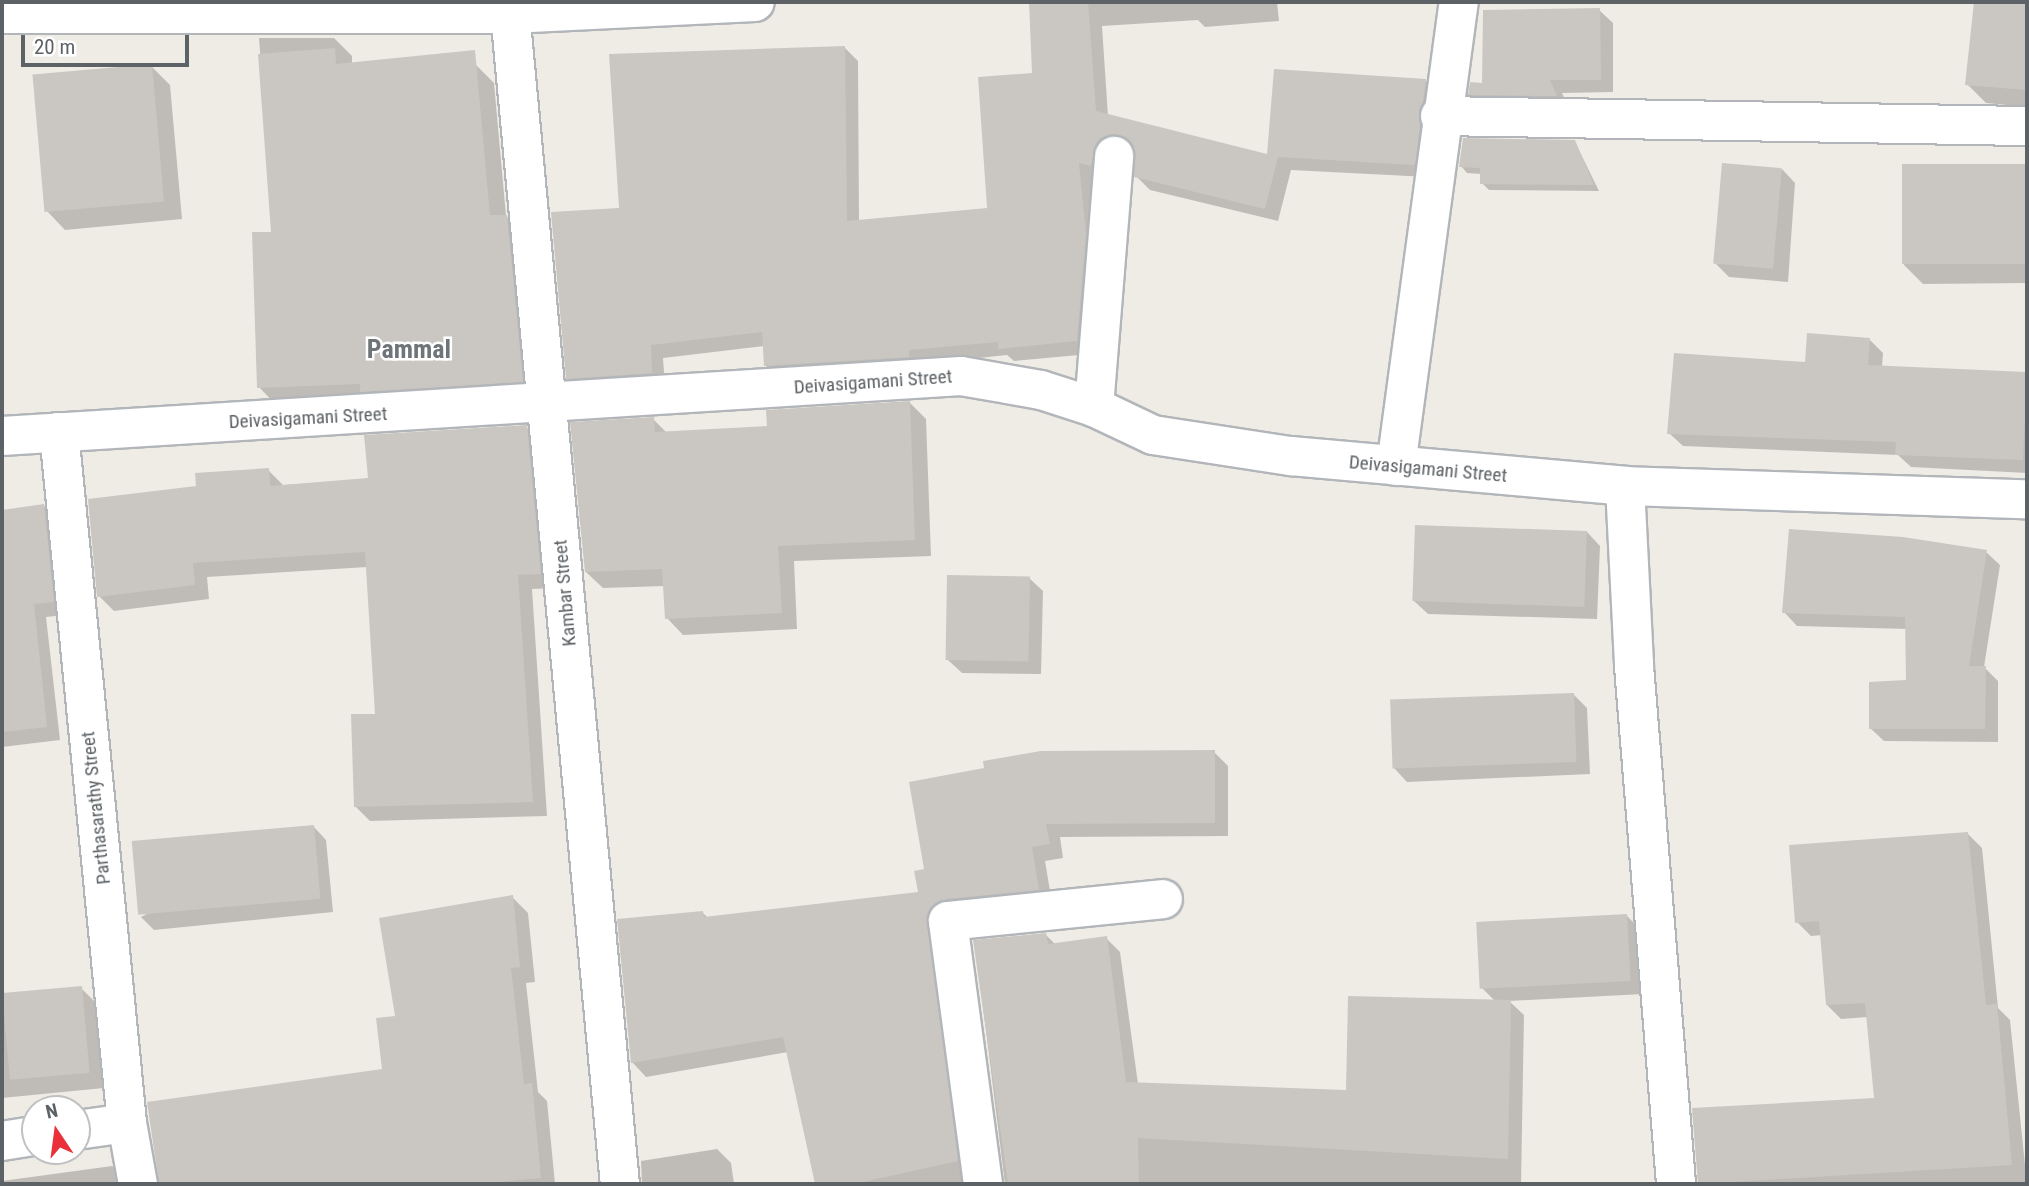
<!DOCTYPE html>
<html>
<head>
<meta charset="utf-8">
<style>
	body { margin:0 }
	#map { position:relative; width:2029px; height:1186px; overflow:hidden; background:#efece5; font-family:"Roboto Condensed",sans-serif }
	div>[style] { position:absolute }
	.shadow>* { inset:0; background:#0003 }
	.building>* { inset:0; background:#cac7c2; transform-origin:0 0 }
	.roads { filter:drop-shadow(2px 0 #b2b6ba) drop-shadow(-2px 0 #b2b6ba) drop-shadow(0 2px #b2b6ba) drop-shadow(0 -2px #b2b6ba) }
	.minor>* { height:38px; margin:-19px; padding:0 19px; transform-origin:19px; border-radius:19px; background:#fff }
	span { translate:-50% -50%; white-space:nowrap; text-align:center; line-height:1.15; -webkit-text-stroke:5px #fff; paint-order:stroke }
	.street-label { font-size:19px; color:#5d6266 }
	.district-label { font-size:26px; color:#6e7478; font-weight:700 }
	.frame { position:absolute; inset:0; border:4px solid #5d6266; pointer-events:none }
	.north { position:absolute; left:21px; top:1095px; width:70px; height:70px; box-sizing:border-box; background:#fff; border:2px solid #bec0c2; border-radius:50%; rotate:347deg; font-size:19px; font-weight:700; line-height:28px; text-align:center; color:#5d6266 }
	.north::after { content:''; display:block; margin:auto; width:24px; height:32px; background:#ea3038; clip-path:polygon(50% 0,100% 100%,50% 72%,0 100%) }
	.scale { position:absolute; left:21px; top:35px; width:168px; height:32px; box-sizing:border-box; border:4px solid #5d6266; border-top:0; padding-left:9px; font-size:21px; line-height:24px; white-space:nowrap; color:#5d6266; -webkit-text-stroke:5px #fff; paint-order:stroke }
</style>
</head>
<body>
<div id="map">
	<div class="shadow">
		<div style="clip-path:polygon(1031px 2px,1277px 2px,1279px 21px,1205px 27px,1198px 20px,1102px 26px,1108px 116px,1268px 156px,1426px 81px,1439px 94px,1428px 177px,1291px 170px,1278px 221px,1150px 190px,1136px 176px,1135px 150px,1119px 149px,1104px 179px,1092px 176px,1099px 249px,1090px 354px,1014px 361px,1007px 355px,779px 379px,766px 366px,765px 346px,663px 358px,665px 386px,582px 391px,568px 378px,621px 210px,844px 47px,858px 61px,859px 222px,988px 210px,1033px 75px)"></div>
		<div style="clip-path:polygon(1976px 2px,2027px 2px,2027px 107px,1986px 103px,1967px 84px)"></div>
		<div style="clip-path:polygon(1599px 10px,1613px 23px,1613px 92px,1562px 93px,1569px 109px,1484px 107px,1470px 94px)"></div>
		<div style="clip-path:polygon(259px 38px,334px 38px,352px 56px,352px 64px,476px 65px,494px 83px,506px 216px,524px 234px,540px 399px,276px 405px,259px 387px,273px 233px)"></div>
		<div style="clip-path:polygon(151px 66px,170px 85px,182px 219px,65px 230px,46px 210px)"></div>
		<div style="clip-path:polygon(1575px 142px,1599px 191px,1489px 190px,1482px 183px,1482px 174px,1467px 173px,1461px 166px)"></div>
		<div style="clip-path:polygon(2027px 165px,2027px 283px,1923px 284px,1904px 265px,1904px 167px)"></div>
		<div style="clip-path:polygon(1782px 169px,1795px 183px,1788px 282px,1729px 277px,1715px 263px)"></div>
		<div style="clip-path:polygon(1870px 340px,1883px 353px,1882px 367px,2027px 374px,2027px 473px,1911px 467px,1898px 455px,1683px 446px,1669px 433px,1807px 364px)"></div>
		<div style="clip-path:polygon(910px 403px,926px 419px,931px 556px,794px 561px,797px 629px,683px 635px,667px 618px,665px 586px,603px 588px,586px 572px,653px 419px,667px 433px,769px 428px)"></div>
		<div style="clip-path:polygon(526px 427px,541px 442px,555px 588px,532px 589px,547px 816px,370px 821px,355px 806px,377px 715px,367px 567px,207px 577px,209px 599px,114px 611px,99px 596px,198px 487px,268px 470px,283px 485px,370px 480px)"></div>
		<div style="clip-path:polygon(44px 506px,57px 520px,66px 615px,46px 617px,60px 740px,2px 747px,2px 512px)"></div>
		<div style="clip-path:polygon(1587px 532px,1600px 546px,1597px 619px,1428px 614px,1414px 601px)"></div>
		<div style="clip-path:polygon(1986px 552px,2000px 565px,1984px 667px,1998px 681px,1998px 742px,1884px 741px,1870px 728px,1907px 682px,1907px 629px,1797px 626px,1784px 612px)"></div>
		<div style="clip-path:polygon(1029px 578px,1043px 591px,1041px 674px,962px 673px,948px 660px)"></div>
		<div style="clip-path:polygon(1574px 695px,1587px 708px,1590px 774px,1407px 782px,1394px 768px)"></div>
		<div style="clip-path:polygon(1214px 752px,1228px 766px,1228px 836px,1060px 837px,1063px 858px,1045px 861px,1052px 903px,960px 913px,973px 1184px,817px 1184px,788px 1052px,646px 1077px,632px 1062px,702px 912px,708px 918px,920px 894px,926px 870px)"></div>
		<div style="clip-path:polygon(313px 826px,326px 840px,333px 912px,154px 930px,141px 917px)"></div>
		<div style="clip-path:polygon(1968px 834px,1982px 848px,1998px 1008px,2010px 1020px,2027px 1184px,1699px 1184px,1876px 1100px,1868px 1017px,1841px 1019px,1827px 1005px,1822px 935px,1811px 936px,1797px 922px)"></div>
		<div style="clip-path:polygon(512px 897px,528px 913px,535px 982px,526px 983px,538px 1092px,547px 1101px,555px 1184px,160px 1184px,384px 1071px,397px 1017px)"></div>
		<div style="clip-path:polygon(1626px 915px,1640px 929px,1643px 994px,1509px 1001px,1524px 1015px,1521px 1184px,1005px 1184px,975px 942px,1046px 935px,1056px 945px,1106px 938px,1120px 952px,1138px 1084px,1347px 1092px,1495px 1001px,1482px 988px)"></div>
		<div style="clip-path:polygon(81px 988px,97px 1004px,104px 1088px,2px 1098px,2px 995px)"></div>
		<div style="clip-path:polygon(717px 1149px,731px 1163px,734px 1184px,642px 1184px,641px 1161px)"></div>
		<div style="clip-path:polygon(112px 1166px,128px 1184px,2px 1184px,2px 1181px)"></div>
	</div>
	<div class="building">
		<div style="clip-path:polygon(1029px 2px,1088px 2px,1096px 111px,1267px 154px,1274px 69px,1426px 79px,1415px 165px,1278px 157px,1265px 209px,1134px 177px,1133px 146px,1116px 134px,1105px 136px,1096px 144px,1091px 166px,1079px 163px,1086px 234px,1077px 341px,998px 349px,998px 342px,909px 350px,909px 357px,764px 366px,762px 332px,651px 345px,652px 373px,566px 379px,551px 212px,619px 208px,609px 54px,845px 46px,847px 221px,987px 208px,978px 77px,1032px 73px)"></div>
		<div style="clip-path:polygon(1974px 2px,2027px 2px,2027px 90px,1965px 85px)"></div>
		<div style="clip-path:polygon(1600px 8px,1601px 80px,1550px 80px,1557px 96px,1468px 95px,1470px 82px,1482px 83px,1483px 10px)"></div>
		<div style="clip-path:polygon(335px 48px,336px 64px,475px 50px,490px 215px,507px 215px,523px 382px,360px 392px,360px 384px,257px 388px,252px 232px,271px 232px,258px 54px)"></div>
		<div style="left:152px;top:64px;width:138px;height:120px;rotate:85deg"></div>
		<div style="clip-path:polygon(1463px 138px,1575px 140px,1594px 185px,1480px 184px,1480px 168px,1459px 167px)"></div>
		<div style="left:1722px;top:163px;width:60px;height:101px;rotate:5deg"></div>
		<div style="left:2027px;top:164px;width:100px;height:125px;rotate:90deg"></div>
		<div style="clip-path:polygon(1807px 333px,1870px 338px,1868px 365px,2027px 372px,2023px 460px,1895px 455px,1896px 442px,1667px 434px,1674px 353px,1805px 362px)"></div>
		<div style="clip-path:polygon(910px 401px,915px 540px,778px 546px,782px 613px,665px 619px,662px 569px,585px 572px,570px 422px,654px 417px,655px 432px,767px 426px,766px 410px)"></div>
		<div style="clip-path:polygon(527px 425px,541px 574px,518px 575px,533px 802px,354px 807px,351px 714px,375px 714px,365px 552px,193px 563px,195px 585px,97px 597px,88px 499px,196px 486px,195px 473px,269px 468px,270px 486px,368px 478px,364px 435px)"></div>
		<div style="clip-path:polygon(44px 504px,54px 602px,34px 604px,47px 727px,2px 732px,2px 510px)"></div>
		<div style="left:1415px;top:525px;width:172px;height:76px;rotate:2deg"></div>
		<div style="clip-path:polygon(1789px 529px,1903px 537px,1987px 550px,1969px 666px,1986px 666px,1985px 729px,1869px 729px,1869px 682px,1906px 680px,1905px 617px,1782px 613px)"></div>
		<div style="left:947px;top:575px;width:83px;height:85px;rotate:1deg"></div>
		<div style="left:1574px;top:693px;width:69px;height:184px;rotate:88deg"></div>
		<div style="clip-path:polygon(1215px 750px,1215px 823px,1046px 824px,1050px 844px,1032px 847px,1039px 890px,946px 899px,928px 912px,958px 1161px,854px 1184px,815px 1184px,783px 1037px,631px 1063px,617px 919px,703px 911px,704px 917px,918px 892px,914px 871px,924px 869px,909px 782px,984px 768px,983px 761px,1041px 751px)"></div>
		<div style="left:314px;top:825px;width:74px;height:183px;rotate:85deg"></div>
		<div style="clip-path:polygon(1968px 832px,1986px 1005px,1997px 1004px,2012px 1165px,1698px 1184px,1692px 1108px,1874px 1098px,1865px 1003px,1826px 1005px,1819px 921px,1795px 923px,1789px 845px)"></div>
		<div style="clip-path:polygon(513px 895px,520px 967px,511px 968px,524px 1084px,532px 1083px,541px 1178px,477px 1184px,159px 1184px,147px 1102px,382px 1069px,376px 1018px,395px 1016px,379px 918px)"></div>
		<div style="left:1627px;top:914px;width:67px;height:151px;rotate:87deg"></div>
		<div style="clip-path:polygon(1046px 933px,1048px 944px,1107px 936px,1126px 1082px,1346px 1090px,1348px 996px,1511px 1000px,1508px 1159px,1138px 1138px,1139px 1184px,1008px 1184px,973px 940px)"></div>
		<div style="left:82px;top:986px;width:87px;height:80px;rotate:85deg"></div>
	</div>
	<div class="roads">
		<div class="minor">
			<div style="left:509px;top:2px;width:1187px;rotate:84.64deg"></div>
			<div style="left:2px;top:14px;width:508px"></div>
			<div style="left:510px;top:14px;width:245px;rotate:-2.8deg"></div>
			<div style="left:1440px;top:116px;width:587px;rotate:0.98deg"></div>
			<div style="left:1094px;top:407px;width:252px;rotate:-85.4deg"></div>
			<div style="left:59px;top:432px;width:694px;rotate:84.38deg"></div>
			<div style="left:127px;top:1123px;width:62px;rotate:79.8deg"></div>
			<div style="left:2px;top:436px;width:961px;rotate:-3.58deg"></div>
			<div style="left:961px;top:376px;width:81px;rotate:9.9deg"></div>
			<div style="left:1041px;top:390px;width:56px;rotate:17.8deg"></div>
			<div style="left:1094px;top:407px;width:65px;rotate:25.4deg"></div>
			<div style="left:1153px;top:435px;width:140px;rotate:8.7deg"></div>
			<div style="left:1291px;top:456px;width:335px;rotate:5.1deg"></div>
			<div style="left:1625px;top:486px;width:402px;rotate:1.9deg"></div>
			<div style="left:1396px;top:466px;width:468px;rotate:-82.3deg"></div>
			<div style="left:1625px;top:486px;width:180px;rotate:87.1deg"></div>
			<div style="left:1634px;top:666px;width:520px;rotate:85.36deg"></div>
			<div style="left:77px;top:1130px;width:50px;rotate:-8deg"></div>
			<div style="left:2px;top:1141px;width:33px;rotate:-9deg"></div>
			<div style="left:983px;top:1184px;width:265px;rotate:-97.6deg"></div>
			<div style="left:948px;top:921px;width:216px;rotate:-5.8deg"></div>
		</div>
	</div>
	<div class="street-label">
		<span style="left:873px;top:382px;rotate:-4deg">Deivasigamani Street</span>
		<span style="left:308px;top:418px;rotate:-3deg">Deivasigamani Street</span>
		<span style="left:1428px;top:469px;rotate:5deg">Deivasigamani Street</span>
		<span style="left:565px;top:593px;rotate:-95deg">Kambar Street</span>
		<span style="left:96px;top:808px;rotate:-96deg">Parthasarathy Street</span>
	</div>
	<div class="district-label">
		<span style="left:409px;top:350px">Pammal</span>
	</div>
	<div class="frame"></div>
	<div class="north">N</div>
	<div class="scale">20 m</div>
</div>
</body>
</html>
